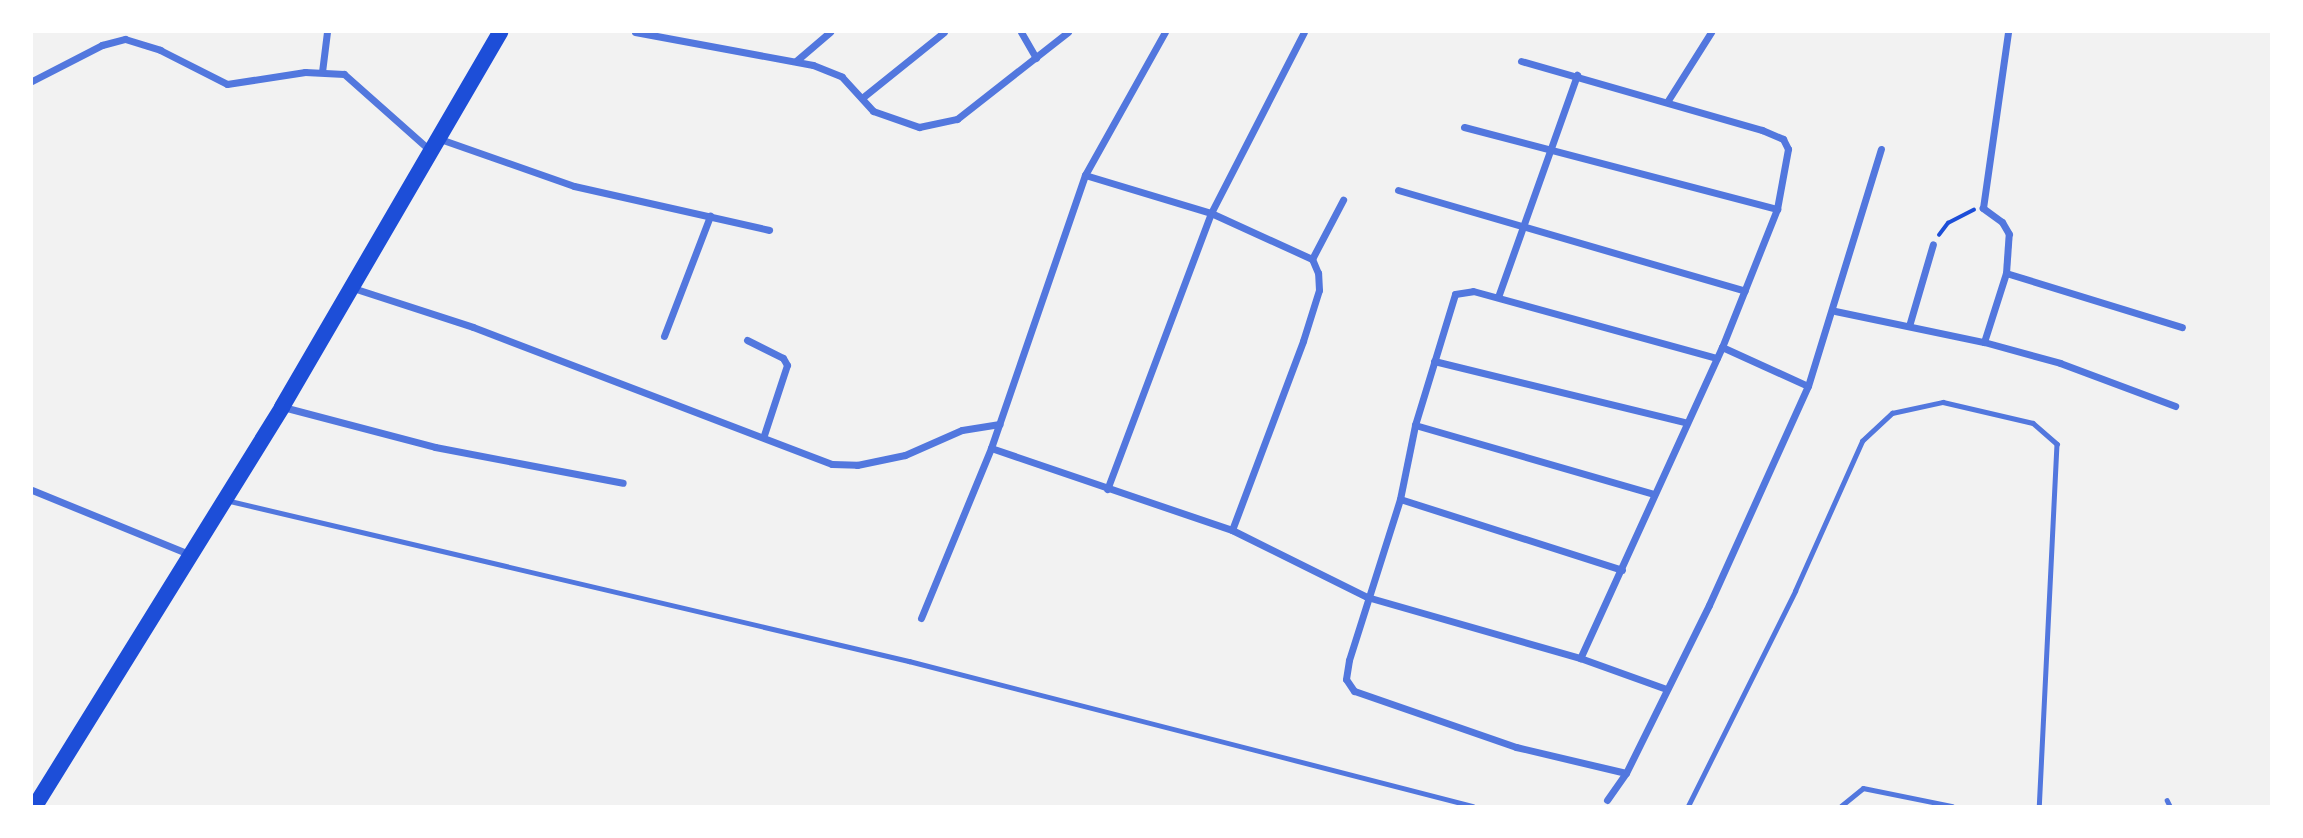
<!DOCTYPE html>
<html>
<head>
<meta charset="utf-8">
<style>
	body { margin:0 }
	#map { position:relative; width:2303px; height:838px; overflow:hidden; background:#f2f2f2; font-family:"Asap Condensed",sans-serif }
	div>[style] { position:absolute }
	.path>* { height:3.5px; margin:-1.75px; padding:0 1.75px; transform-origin:1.75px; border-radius:1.75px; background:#1d4ed8 }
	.service>* { height:4.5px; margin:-2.25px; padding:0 2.25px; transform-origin:2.25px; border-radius:2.25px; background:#5277de }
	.minor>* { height:7px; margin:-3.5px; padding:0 3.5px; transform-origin:3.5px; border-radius:3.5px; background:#5277de }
	.trunk>* { height:16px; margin:-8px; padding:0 8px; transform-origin:8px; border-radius:8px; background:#1d4ed8 }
	span { translate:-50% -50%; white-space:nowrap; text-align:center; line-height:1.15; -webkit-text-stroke:5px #fff; paint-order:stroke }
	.frame { position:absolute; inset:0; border:33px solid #fff; pointer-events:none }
</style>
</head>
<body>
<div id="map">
	<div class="path">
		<div style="left:1939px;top:235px;width:15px;rotate:-53deg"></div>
		<div style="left:1948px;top:223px;width:29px;rotate:-27deg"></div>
	</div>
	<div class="service">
		<div style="left:230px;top:501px;width:698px;rotate:13.26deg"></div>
		<div style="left:909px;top:661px;width:582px;rotate:14.42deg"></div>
		<div style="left:2167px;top:800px;width:7px;rotate:63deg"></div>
		<div style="left:1688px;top:806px;width:240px;rotate:-63.5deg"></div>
		<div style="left:1795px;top:591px;width:164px;rotate:-65.9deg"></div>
		<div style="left:1862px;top:441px;width:41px;rotate:-43deg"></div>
		<div style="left:1892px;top:413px;width:52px;rotate:-12.2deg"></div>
		<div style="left:1943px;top:402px;width:92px;rotate:13.1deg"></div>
		<div style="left:2033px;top:423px;width:32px;rotate:41deg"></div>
		<div style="left:2057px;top:444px;width:362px;rotate:92.8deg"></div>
		<div style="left:1841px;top:806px;width:28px;rotate:-39deg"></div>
		<div style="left:1863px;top:788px;width:91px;rotate:11.4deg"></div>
	</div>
	<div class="minor">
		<div style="left:635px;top:32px;width:181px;rotate:10.5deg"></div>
		<div style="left:813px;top:65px;width:31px;rotate:22deg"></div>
		<div style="left:842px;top:77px;width:46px;rotate:47.6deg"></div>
		<div style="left:873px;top:111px;width:49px;rotate:19.2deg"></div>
		<div style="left:919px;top:127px;width:39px;rotate:-12deg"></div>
		<div style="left:957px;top:119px;width:141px;rotate:-38.1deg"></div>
		<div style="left:1021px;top:32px;width:30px;rotate:60deg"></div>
		<div style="left:796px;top:61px;width:45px;rotate:-40.5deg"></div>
		<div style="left:1521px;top:61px;width:251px;rotate:16deg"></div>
		<div style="left:1762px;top:130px;width:23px;rotate:23deg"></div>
		<div style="left:1783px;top:139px;width:11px;rotate:63deg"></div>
		<div style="left:1788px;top:149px;width:61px;rotate:100.4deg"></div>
		<div style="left:1777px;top:209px;width:149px;rotate:111.7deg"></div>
		<div style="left:1722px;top:347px;width:342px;rotate:114.5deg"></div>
		<div style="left:322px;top:72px;width:40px;rotate:-82.9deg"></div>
		<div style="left:32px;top:81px;width:79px;rotate:-27.2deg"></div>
		<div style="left:102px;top:45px;width:24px;rotate:-15deg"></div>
		<div style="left:125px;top:39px;width:37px;rotate:17deg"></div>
		<div style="left:160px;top:50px;width:75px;rotate:26.9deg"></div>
		<div style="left:227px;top:84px;width:79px;rotate:-8.7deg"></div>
		<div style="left:305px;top:72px;width:39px;rotate:3deg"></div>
		<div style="left:344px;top:74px;width:118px;rotate:41.6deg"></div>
		<div style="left:862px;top:98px;width:105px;rotate:-38.8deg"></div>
		<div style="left:1667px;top:102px;width:83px;rotate:-57.8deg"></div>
		<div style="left:1464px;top:127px;width:324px;rotate:14.7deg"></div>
		<div style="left:440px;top:139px;width:142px;rotate:19.3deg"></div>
		<div style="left:574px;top:186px;width:200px;rotate:12.7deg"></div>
		<div style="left:1085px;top:175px;width:132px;rotate:16.8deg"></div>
		<div style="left:1211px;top:213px;width:295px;rotate:110.6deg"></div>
		<div style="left:1398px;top:190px;width:361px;rotate:16.2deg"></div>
		<div style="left:1312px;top:259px;width:67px;rotate:-62.3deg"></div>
		<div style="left:2006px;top:273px;width:39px;rotate:-86deg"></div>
		<div style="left:2009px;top:234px;width:14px;rotate:-120deg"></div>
		<div style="left:2002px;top:222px;width:24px;rotate:-144deg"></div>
		<div style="left:1983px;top:208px;width:178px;rotate:-81.9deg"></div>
		<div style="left:353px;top:288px;width:126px;rotate:18deg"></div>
		<div style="left:473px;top:327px;width:384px;rotate:20.9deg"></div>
		<div style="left:832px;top:464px;width:25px;rotate:2deg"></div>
		<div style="left:857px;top:465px;width:49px;rotate:-11.8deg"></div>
		<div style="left:905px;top:455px;width:62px;rotate:-23.7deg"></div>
		<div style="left:962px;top:430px;width:38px;rotate:-9deg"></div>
		<div style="left:1498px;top:297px;width:236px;rotate:-70.4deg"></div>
		<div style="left:1835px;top:311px;width:152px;rotate:11.8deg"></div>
		<div style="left:1984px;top:342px;width:79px;rotate:15.4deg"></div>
		<div style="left:2060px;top:363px;width:123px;rotate:20.5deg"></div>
		<div style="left:1909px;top:326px;width:85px;rotate:-73.7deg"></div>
		<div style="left:664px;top:336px;width:129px;rotate:-69deg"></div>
		<div style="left:747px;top:340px;width:40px;rotate:26.6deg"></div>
		<div style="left:783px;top:358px;width:8px;rotate:60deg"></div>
		<div style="left:787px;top:365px;width:74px;rotate:108.2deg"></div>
		<div style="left:1984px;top:342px;width:72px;rotate:-72.3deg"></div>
		<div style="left:2006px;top:273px;width:184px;rotate:17.1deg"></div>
		<div style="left:1722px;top:347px;width:94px;rotate:24.4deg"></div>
		<div style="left:1434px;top:361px;width:258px;rotate:13.7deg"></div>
		<div style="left:283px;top:407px;width:157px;rotate:14.7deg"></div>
		<div style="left:435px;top:447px;width:191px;rotate:10.8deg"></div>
		<div style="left:1415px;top:425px;width:249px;rotate:16.1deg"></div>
		<div style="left:991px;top:448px;width:255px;rotate:18.8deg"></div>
		<div style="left:1232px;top:530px;width:151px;rotate:26.4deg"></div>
		<div style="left:1367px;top:597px;width:222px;rotate:16deg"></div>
		<div style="left:1580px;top:658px;width:91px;rotate:19.8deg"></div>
		<div style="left:32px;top:490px;width:170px;rotate:22.2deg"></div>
		<div style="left:1400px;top:499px;width:233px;rotate:17.7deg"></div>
		<div style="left:1232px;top:530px;width:202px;rotate:-69.4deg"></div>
		<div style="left:1303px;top:341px;width:53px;rotate:-72.6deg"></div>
		<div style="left:1319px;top:290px;width:17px;rotate:-93deg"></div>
		<div style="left:1318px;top:273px;width:15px;rotate:-113deg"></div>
		<div style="left:1312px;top:259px;width:111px;rotate:-155.5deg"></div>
		<div style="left:1211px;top:213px;width:203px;rotate:-62.8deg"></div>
		<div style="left:921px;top:618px;width:184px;rotate:-67.6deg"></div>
		<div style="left:991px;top:448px;width:289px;rotate:-71deg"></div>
		<div style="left:1085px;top:175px;width:164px;rotate:-60.8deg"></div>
		<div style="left:1626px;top:773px;width:113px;rotate:-166.7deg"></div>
		<div style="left:1516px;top:747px;width:171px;rotate:-160.9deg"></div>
		<div style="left:1354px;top:691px;width:14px;rotate:-124deg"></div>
		<div style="left:1346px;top:679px;width:19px;rotate:-81deg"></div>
		<div style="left:1349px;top:660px;width:169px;rotate:-72.4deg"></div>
		<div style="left:1400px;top:499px;width:76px;rotate:-78.5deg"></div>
		<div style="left:1415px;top:425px;width:137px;rotate:-73deg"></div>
		<div style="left:1455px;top:294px;width:18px;rotate:-9deg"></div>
		<div style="left:1473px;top:291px;width:253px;rotate:15.4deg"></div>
		<div style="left:1607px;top:800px;width:33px;rotate:-55deg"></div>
		<div style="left:1626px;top:773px;width:187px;rotate:-63.7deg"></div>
		<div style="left:1709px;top:605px;width:240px;rotate:-65.7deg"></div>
		<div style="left:1808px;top:386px;width:248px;rotate:-72.9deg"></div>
	</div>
	<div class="trunk">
		<div style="left:35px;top:806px;width:469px;rotate:-58.2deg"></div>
		<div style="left:282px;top:407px;width:434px;rotate:-59.8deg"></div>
	</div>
	<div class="frame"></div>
</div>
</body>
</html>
